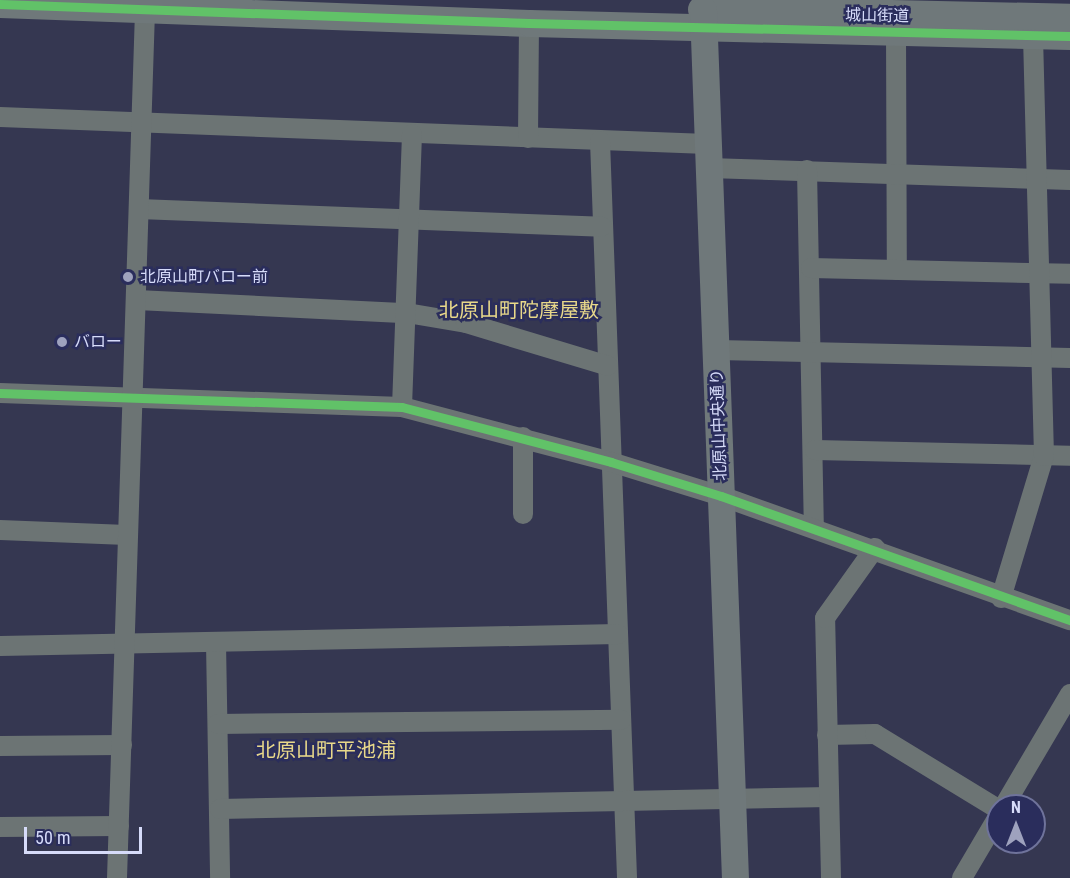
<!DOCTYPE html>
<html>
<head>
<meta charset="utf-8">
<style>
	body { margin:0 }
	#map { position:relative; width:1070px; height:878px; overflow:hidden; background:#353751; font-family:"Roboto Condensed","Noto Sans JP",sans-serif }
	div>[style] { position:absolute }
	.street>* { height:20px; margin:-10px; padding:0 10px; transform-origin:10px; border-radius:10px; background:#6c7474 }
	.secondary>* { height:27px; margin:-13.5px; padding:0 13.5px; transform-origin:13.5px; border-radius:13.5px; background:#6f787a }
	.cycleway>* { height:9px; margin:-4.5px; padding:0 4.5px; transform-origin:4.5px; border-radius:4.5px; background:#61c268 }
	.dots>* { width:16px; height:16px; translate:-50% -50%; box-sizing:border-box; border:3px solid #2a2d5c; border-radius:50% }
	span { translate:-50% -50%; white-space:nowrap; text-align:center; line-height:1.15; -webkit-text-stroke:5px #2a2d5c; paint-order:stroke }
	.street-label { font-size:16px; color:#d6dbf9 }
	.poi-label { font-size:16px; color:#d6dbf9 }
	.left { translate:0 -50%; text-align:left }
	.quarter-label { font-size:20px; color:#e8d88a }
	.north { position:absolute; left:986px; top:794px; width:60px; height:60px; box-sizing:border-box; background:#2a2d5c; border:2px solid #6f739b; border-radius:50%; rotate:0deg; font-size:16px; font-weight:700; line-height:24px; text-align:center; color:#d6dbf9 }
	.north::after { content:''; display:block; margin:auto; width:21px; height:27px; background:#9ea2be; clip-path:polygon(50% 0,100% 100%,50% 72%,0 100%) }
	.scale { position:absolute; left:24px; top:827px; width:118px; height:27px; box-sizing:border-box; border:3px solid #d6dbf9; border-top:0; padding-left:8px; font-size:18px; line-height:21px; white-space:nowrap; color:#d6dbf9; -webkit-text-stroke:4px #2a2d5c; paint-order:stroke }
</style>
</head>
<body>
<div id="map">
	<div class="street">
		<div style="left:896px;top:31px;width:239px;rotate:89.8deg"></div>
		<div style="left:0;top:117px;width:708px;rotate:2.19deg"></div>
		<div style="left:528px;top:138px;width:115px;rotate:-89.5deg"></div>
		<div style="left:600px;top:141px;width:737px;rotate:87.9deg"></div>
		<div style="left:709px;top:168px;width:361px;rotate:1.9deg"></div>
		<div style="left:807px;top:170px;width:357px;rotate:88.9deg"></div>
		<div style="left:139px;top:209px;width:463px;rotate:2.2deg"></div>
		<div style="left:811px;top:268px;width:259px;rotate:1.3deg"></div>
		<div style="left:137px;top:300px;width:270px;rotate:2.8deg"></div>
		<div style="left:407px;top:313px;width:60px;rotate:9.6deg"></div>
		<div style="left:466px;top:323px;width:148px;rotate:16.8deg"></div>
		<div style="left:717px;top:350px;width:353px;rotate:1.3deg"></div>
		<div style="left:0;top:393px;width:402px;rotate:2deg"></div>
		<div style="left:402px;top:407px;width:216px;rotate:14.7deg"></div>
		<div style="left:611px;top:462px;width:115px;rotate:17.2deg"></div>
		<div style="left:721px;top:496px;width:370px;rotate:19.6deg"></div>
		<div style="left:402px;top:407px;width:273px;rotate:-87.9deg"></div>
		<div style="left:523px;top:437px;width:77px;rotate:90deg"></div>
		<div style="left:815px;top:450px;width:255px;rotate:1.3deg"></div>
		<div style="left:0;top:530px;width:127px;rotate:2.3deg"></div>
		<div style="left:1001px;top:598px;width:148px;rotate:-73.2deg"></div>
		<div style="left:1044px;top:456px;width:421px;rotate:-91.5deg"></div>
		<div style="left:216px;top:643px;width:235px;rotate:89deg"></div>
		<div style="left:0;top:646px;width:618px;rotate:-1.11deg"></div>
		<div style="left:218px;top:724px;width:403px;rotate:-0.6deg"></div>
		<div style="left:827px;top:735px;width:48px;rotate:-1.2deg"></div>
		<div style="left:875px;top:734px;width:144px;rotate:31.4deg"></div>
		<div style="left:0;top:746px;width:122px;rotate:-0.5deg"></div>
		<div style="left:1004px;top:806px;width:130px;rotate:-59.5deg"></div>
		<div style="left:220px;top:809px;width:609px;rotate:-1.13deg"></div>
		<div style="left:0;top:827px;width:119px;rotate:-0.5deg"></div>
		<div style="left:117px;top:878px;width:868px;rotate:-88.15deg"></div>
		<div style="left:831px;top:878px;width:260px;rotate:-91.3deg"></div>
		<div style="left:825px;top:618px;width:86px;rotate:-54.5deg"></div>
		<div style="left:962px;top:878px;width:71px;rotate:-59.5deg"></div>
	</div>
	<div class="secondary">
		<div style="left:0;top:4px;width:529px;rotate:2.06deg"></div>
		<div style="left:529px;top:23px;width:541px;rotate:1.38deg"></div>
		<div style="left:701px;top:9px;width:369px;rotate:1.2deg"></div>
		<div style="left:703px;top:10px;width:869px;rotate:87.89deg"></div>
	</div>
	<div class="cycleway">
		<div style="left:0;top:4px;width:529px;rotate:2.06deg"></div>
		<div style="left:529px;top:23px;width:541px;rotate:1.38deg"></div>
		<div style="left:0;top:393px;width:402px;rotate:2deg"></div>
		<div style="left:402px;top:407px;width:216px;rotate:14.7deg"></div>
		<div style="left:611px;top:462px;width:115px;rotate:17.2deg"></div>
		<div style="left:721px;top:496px;width:370px;rotate:19.6deg"></div>
	</div>
	<div class="dots">
		<div style="left:128px;top:277px;background:#9ea2be"></div>
		<div style="left:62px;top:342px;background:#9ea2be"></div>
	</div>
	<div class="street-label">
		<span style="left:877px;top:16px;rotate:1deg">城山街道</span>
		<span style="left:719px;top:425px;rotate:-92deg">北原山中央通り</span>
	</div>
	<div class="poi-label">
		<span class="left" style="left:140px;top:277px">北原山町バロー前</span>
		<span class="left" style="left:74px;top:342px">バロー</span>
	</div>
	<div class="quarter-label">
		<span style="left:519px;top:310px">北原山町陀摩屋敷</span>
		<span style="left:326px;top:750px">北原山町平池浦</span>
	</div>
	<div class="north">N</div>
	<div class="scale">50 m</div>
</div>
</body>
</html>
